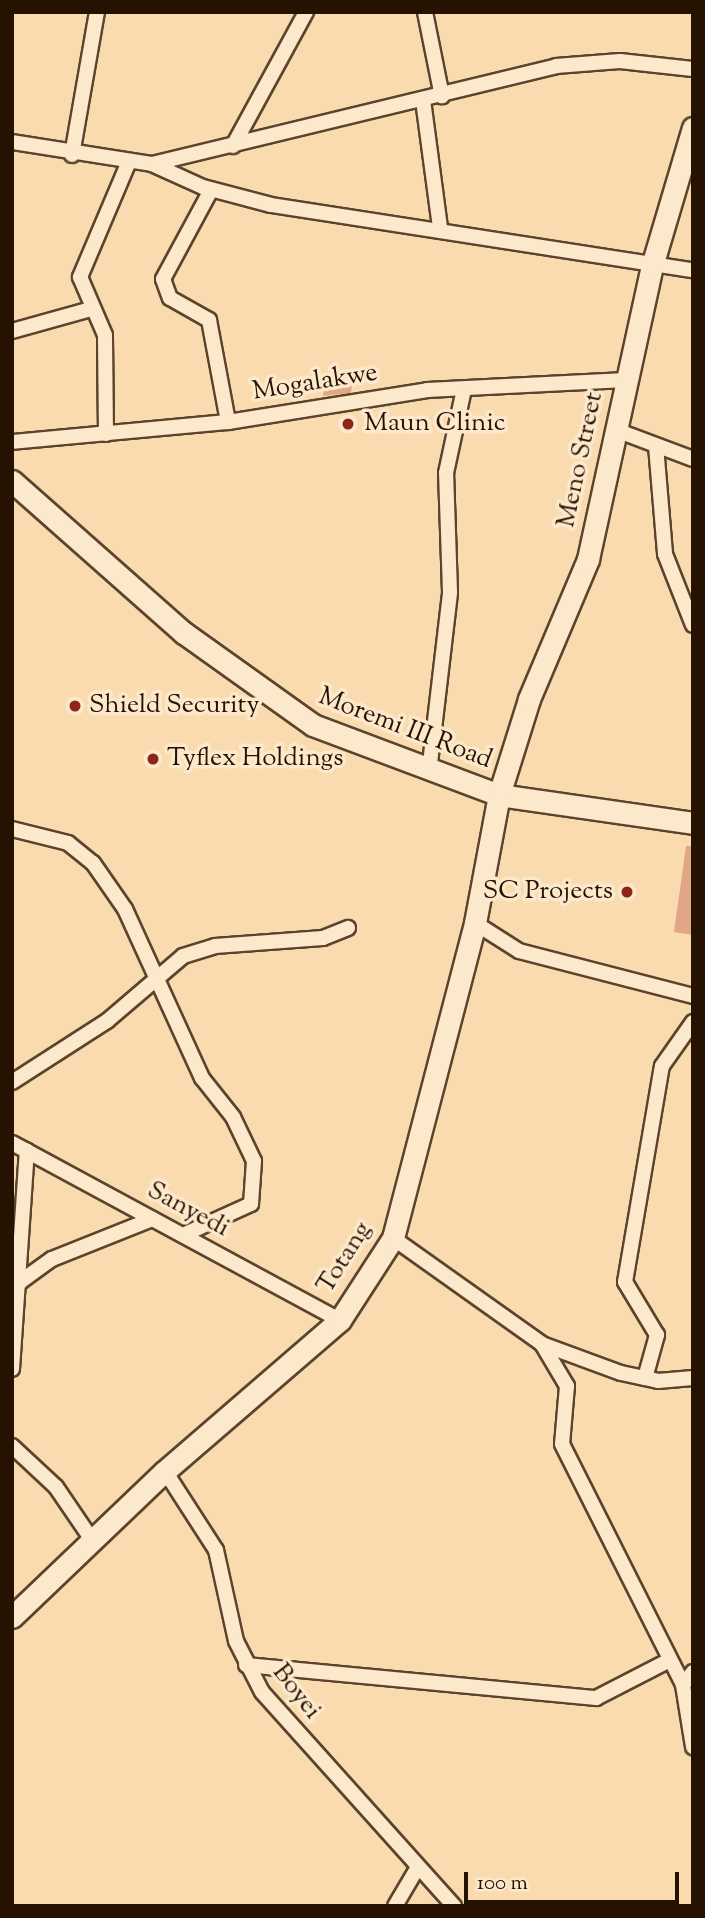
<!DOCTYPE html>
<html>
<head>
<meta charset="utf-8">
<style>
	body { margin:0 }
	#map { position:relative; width:705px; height:1918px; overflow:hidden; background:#fadbaf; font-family:"Sorts Mill Goudy",serif }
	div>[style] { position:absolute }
	.building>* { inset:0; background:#e1a686 }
	.roads { filter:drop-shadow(2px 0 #5b442c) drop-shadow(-2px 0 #5b442c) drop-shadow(0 2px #5b442c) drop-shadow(0 -2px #5b442c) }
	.street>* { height:14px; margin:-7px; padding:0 7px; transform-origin:7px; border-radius:7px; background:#fce8cb }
	.secondary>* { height:21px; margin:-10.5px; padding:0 10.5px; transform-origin:10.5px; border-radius:10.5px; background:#fce8cb }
	.dots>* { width:19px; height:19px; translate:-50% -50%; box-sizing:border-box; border:4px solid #fce8cb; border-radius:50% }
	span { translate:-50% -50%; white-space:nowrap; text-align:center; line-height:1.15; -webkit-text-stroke:7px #fce8cb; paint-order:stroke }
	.street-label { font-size:26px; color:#261200 }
	.poi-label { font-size:26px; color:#261200 }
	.left { translate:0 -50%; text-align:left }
	.right { translate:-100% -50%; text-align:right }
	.frame { position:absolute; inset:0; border:14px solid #261200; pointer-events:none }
	.scale { position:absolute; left:464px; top:1872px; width:215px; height:32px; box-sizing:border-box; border:4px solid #261200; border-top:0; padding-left:9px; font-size:21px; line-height:24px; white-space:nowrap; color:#261200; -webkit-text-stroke:5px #fce8cb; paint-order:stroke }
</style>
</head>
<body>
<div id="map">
	<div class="building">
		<div style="clip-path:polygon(326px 378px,352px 382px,351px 393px,323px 396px)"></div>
		<div style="clip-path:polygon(686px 846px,693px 846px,693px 935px,674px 932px)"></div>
	</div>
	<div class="roads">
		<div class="street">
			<div style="left:425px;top:12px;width:86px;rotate:78.6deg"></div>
			<div style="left:423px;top:100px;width:129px;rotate:82.4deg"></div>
			<div style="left:12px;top:142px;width:142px;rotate:8.9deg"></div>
			<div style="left:152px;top:164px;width:416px;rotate:-13.6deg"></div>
			<div style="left:556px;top:66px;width:64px;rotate:-4.5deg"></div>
			<div style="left:620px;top:61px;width:73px;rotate:6.3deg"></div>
			<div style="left:233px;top:146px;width:153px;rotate:-61.4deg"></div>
			<div style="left:72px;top:155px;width:145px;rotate:-80.1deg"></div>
			<div style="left:152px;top:164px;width:56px;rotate:24.3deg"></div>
			<div style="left:203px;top:187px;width:70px;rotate:14.8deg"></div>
			<div style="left:271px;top:205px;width:427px;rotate:8.8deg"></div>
			<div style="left:211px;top:190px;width:101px;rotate:118.3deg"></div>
			<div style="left:163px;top:279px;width:20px;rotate:70deg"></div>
			<div style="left:170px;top:298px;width:45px;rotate:29.4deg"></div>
			<div style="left:209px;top:320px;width:104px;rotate:79.4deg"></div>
			<div style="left:12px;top:331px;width:82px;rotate:-15.6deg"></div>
			<div style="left:616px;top:430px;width:82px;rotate:20.6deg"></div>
			<div style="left:106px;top:434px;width:99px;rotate:-90.6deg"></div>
			<div style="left:105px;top:335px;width:63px;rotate:-113.3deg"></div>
			<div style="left:80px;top:277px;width:123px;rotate:-67deg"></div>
			<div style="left:12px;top:442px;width:217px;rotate:-5.3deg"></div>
			<div style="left:228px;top:422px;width:202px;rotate:-9.1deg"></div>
			<div style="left:427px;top:390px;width:199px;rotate:-2.9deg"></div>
			<div style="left:656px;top:446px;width:108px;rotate:85.2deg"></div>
			<div style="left:665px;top:554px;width:76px;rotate:68.5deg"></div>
			<div style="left:429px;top:772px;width:181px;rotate:-83.3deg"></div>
			<div style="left:450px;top:592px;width:119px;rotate:-91.9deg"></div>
			<div style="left:446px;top:473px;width:86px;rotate:-77.9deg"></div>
			<div style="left:12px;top:829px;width:58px;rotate:14deg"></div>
			<div style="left:68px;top:843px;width:32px;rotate:39deg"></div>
			<div style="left:93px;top:863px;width:56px;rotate:55.2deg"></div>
			<div style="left:125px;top:909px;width:186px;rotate:65.5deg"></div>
			<div style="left:202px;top:1078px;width:50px;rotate:51.5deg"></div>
			<div style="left:233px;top:1117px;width:49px;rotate:64.5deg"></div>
			<div style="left:254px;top:1161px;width:43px;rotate:94deg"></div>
			<div style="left:251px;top:1204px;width:75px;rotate:155.5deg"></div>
			<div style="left:475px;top:923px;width:52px;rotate:32.5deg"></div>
			<div style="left:519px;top:951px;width:180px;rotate:14.5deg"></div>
			<div style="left:12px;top:1082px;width:113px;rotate:-32.7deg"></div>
			<div style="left:107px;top:1021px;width:100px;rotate:-40.5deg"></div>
			<div style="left:183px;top:956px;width:34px;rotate:-17deg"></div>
			<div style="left:215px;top:946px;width:108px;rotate:-4.2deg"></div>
			<div style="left:323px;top:938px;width:27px;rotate:-22deg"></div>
			<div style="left:12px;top:1143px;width:373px;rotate:28.4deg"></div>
			<div style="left:393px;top:1238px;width:183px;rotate:35.4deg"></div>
			<div style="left:542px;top:1344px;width:84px;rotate:20.2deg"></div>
			<div style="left:621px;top:1373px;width:38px;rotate:12deg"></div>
			<div style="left:658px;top:1381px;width:35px;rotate:-5deg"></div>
			<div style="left:16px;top:1278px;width:6px;rotate:45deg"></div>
			<div style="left:20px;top:1282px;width:39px;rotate:-36deg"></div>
			<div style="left:52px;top:1259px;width:108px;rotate:-21.8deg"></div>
			<div style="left:542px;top:1344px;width:49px;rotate:59.2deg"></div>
			<div style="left:567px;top:1386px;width:58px;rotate:94.9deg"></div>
			<div style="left:562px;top:1444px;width:270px;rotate:63.3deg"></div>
			<div style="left:12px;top:1369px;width:219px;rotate:-86.1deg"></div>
			<div style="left:645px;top:1378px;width:45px;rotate:-74.4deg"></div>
			<div style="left:657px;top:1335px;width:62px;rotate:-121.1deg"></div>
			<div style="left:625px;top:1282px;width:219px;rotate:-80.3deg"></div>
			<div style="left:662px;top:1066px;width:54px;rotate:-54.8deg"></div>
			<div style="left:12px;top:1446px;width:60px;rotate:43deg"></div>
			<div style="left:56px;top:1487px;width:64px;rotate:55.8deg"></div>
			<div style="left:165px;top:1471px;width:94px;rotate:57.2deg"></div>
			<div style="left:216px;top:1550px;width:93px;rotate:77.6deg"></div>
			<div style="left:236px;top:1641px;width:57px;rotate:63deg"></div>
			<div style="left:262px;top:1692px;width:288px;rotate:48.1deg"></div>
			<div style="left:246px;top:1665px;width:352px;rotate:5.4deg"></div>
			<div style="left:596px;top:1698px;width:83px;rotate:-27.2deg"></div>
			<div style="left:693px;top:1672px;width:16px;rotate:128deg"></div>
			<div style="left:683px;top:1685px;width:63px;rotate:80.8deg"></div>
			<div style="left:395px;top:1906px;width:45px;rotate:-59.5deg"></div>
		</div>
		<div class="secondary">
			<div style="left:12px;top:481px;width:230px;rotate:41.5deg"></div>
			<div style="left:184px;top:633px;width:158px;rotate:35.5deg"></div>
			<div style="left:313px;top:725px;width:199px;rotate:20.6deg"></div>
			<div style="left:499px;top:795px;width:196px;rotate:8.2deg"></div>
			<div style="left:12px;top:1617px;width:211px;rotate:-43.7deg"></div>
			<div style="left:165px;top:1471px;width:231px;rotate:-40.8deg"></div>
			<div style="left:340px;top:1320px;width:98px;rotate:-57.1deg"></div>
			<div style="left:393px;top:1238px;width:325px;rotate:-75.4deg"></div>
			<div style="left:475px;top:923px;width:130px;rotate:-79.4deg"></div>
			<div style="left:499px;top:795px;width:101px;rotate:-72.6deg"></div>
			<div style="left:529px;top:699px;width:152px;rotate:-67.1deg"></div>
			<div style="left:588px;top:559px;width:300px;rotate:-77.7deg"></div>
			<div style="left:652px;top:266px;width:144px;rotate:-73.5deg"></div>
		</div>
	</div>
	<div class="dots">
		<div style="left:348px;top:424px;background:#8f2418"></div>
		<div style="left:75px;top:706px;background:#8f2418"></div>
		<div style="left:153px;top:759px;background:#8f2418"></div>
		<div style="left:627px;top:892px;background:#8f2418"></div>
	</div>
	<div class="street-label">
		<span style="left:315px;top:383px;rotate:-9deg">Mogalakwe</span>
		<span style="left:581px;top:460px;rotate:-78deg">Meno Street</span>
		<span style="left:405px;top:729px;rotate:21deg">Moremi III Road</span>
		<span style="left:188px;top:1210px;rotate:28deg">Sanyedi</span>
		<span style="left:345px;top:1258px;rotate:-58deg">Totang</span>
		<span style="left:296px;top:1692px;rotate:52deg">Boyei</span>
	</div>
	<div class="poi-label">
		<span class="left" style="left:364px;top:424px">Maun Clinic</span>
		<span class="left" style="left:89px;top:706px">Shield Security</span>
		<span class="left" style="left:167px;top:759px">Tyflex Holdings</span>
		<span class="right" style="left:613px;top:892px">SC Projects</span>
	</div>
	<div class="frame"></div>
	<div class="scale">100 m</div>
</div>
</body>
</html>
